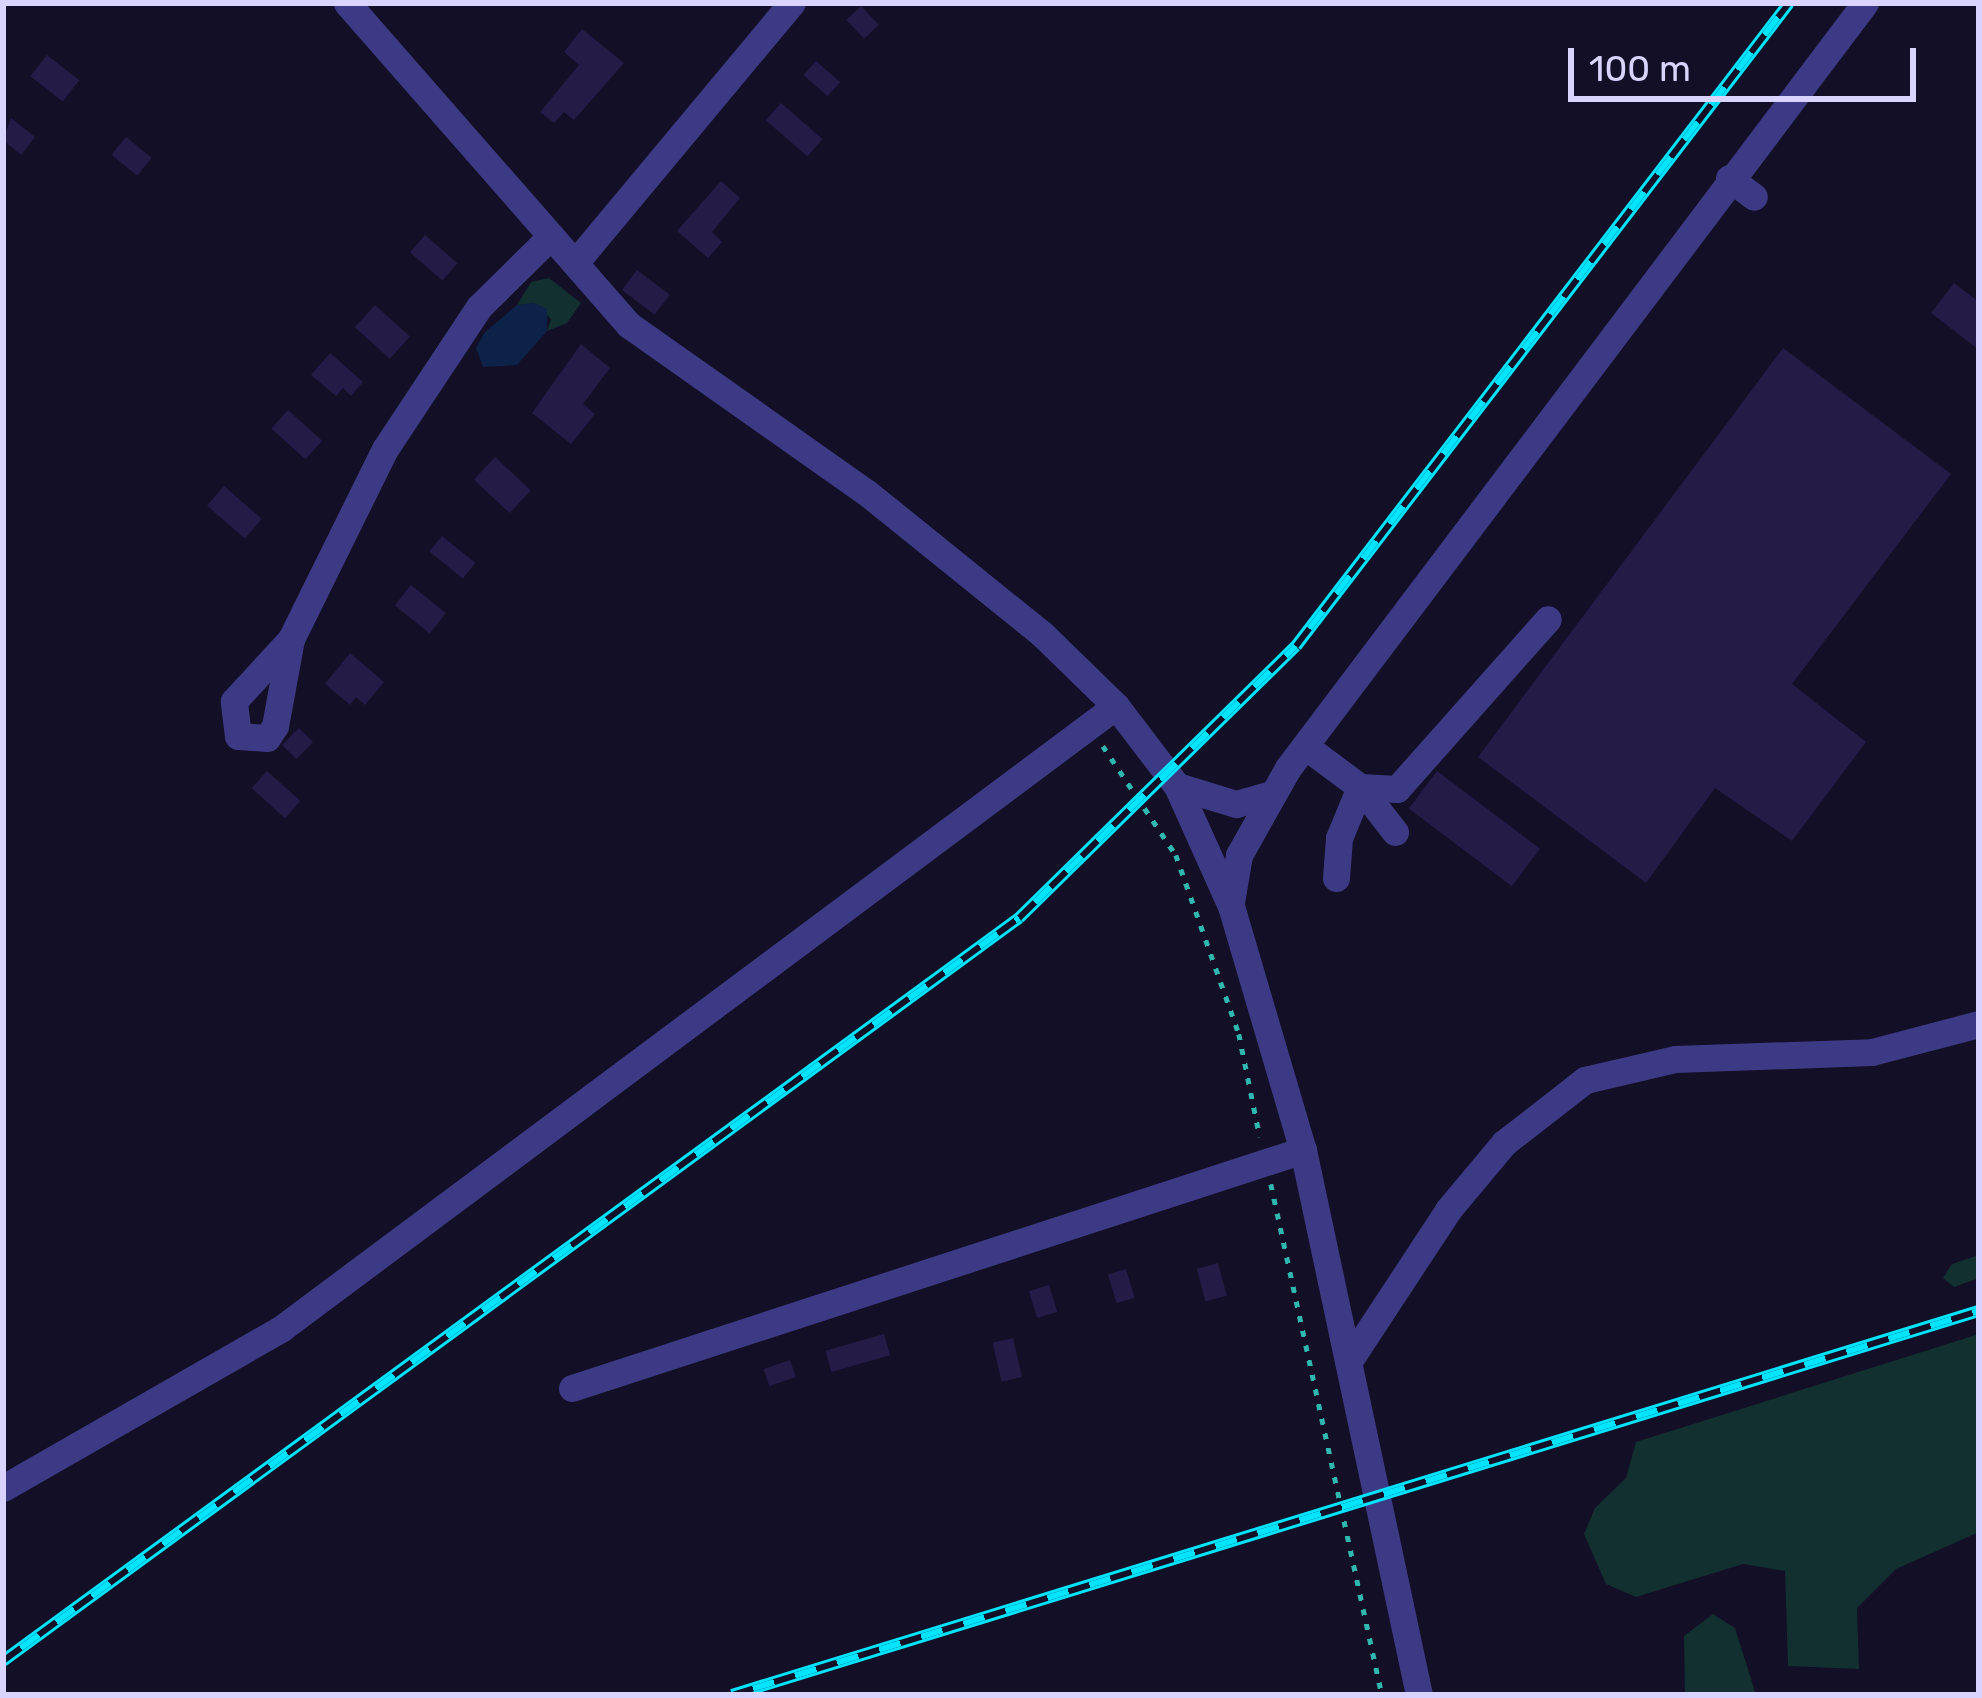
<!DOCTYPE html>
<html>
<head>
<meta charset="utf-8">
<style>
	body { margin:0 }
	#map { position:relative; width:1982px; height:1698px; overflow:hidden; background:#130f26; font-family:Rubik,sans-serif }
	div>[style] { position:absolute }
	.green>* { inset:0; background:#12302f }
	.water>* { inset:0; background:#0c2248 }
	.building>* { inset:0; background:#241b47; transform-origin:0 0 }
	.path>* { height:4.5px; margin-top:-2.25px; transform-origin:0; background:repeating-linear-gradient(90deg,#2fb8b0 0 6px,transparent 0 15px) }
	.minor>* { height:27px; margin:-13.5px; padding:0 13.5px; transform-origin:13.5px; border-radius:13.5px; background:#3d3a85 }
	.rail>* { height:12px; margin-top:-6px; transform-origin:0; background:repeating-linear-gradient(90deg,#130f26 0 22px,#00e5ff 0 44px); box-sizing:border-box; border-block:3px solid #00e5ff }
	span { translate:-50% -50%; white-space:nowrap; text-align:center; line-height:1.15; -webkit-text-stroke:10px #130f26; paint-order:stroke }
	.frame { position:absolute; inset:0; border:6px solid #d9d4ff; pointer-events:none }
	.scale { position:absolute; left:1568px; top:48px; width:348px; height:54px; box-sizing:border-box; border:6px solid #d9d4ff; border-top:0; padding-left:15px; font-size:36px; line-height:42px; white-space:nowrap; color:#d9d4ff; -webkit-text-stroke:9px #130f26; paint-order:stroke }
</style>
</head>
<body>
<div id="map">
	<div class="green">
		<div style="clip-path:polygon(549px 278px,581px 303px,567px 323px,547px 331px,551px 319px,534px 303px,517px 305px,531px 282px)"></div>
		<div style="clip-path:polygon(1979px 1255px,1979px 1278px,1954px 1287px,1943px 1278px,1952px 1264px)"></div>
		<div style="clip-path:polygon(1979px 1334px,1979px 1532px,1896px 1569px,1857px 1608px,1859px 1669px,1788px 1666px,1785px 1571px,1743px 1564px,1636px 1597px,1606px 1584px,1584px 1534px,1595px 1508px,1626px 1478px,1636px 1442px)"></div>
		<div style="clip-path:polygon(1713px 1614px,1735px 1628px,1756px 1695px,1685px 1695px,1684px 1636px)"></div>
	</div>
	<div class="water">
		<div style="clip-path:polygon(534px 303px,547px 309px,547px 331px,517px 365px,483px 367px,476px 348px,485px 332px,517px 305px)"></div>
	</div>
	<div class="building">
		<div style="left:861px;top:6px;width:26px;height:20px;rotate:47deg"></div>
		<div style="clip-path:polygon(582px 29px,624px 63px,574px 120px,564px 112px,554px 123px,540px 112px,579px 65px,564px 52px)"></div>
		<div style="left:47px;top:55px;width:41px;height:27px;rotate:38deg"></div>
		<div style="left:816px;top:61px;width:32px;height:19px;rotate:41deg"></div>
		<div style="left:781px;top:103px;width:55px;height:23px;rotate:41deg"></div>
		<div style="clip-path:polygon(11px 118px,35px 137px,21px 155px,3px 140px)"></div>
		<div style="left:126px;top:137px;width:33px;height:23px;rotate:39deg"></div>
		<div style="clip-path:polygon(721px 181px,740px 198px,712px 232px,722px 242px,708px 258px,677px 231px)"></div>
		<div style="left:425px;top:235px;width:43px;height:23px;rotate:41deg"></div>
		<div style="left:637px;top:270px;width:41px;height:25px;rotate:37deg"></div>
		<div style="clip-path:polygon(1954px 283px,1979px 302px,1979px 350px,1931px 313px)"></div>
		<div style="left:375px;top:305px;width:47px;height:30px;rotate:42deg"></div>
		<div style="clip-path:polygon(581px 344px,610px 368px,583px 404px,595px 414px,571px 444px,532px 413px)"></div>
		<div style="clip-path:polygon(1783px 348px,1951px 474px,1792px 684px,1866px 742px,1792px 841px,1715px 788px,1646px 883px,1478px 757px)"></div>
		<div style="clip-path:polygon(330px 353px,363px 382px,351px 396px,343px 388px,336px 396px,311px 375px)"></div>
		<div style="left:288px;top:410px;width:46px;height:25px;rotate:42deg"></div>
		<div style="left:495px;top:457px;width:49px;height:31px;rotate:43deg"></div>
		<div style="left:224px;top:486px;width:50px;height:26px;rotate:41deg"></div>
		<div style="left:442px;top:536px;width:43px;height:20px;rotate:39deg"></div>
		<div style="left:411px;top:585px;width:45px;height:26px;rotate:39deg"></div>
		<div style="clip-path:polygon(350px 653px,384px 682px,365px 705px,356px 697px,350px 705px,325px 684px)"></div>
		<div style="left:299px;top:728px;width:20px;height:24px;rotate:45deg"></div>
		<div style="left:267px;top:771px;width:45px;height:23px;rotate:42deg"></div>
		<div style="left:1437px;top:771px;width:129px;height:47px;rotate:37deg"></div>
		<div style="left:1218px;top:1263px;width:34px;height:22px;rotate:75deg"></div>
		<div style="left:1126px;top:1269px;width:30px;height:19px;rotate:73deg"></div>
		<div style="left:1049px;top:1285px;width:28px;height:21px;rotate:73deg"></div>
		<div style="left:884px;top:1334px;width:22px;height:61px;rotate:74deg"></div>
		<div style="left:1013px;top:1338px;width:40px;height:21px;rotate:77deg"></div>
		<div style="left:790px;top:1360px;width:18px;height:28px;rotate:71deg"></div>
	</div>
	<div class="path">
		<div style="left:1103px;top:746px;width:131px;rotate:56.2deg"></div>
		<div style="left:1176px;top:855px;width:190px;rotate:70.6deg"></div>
		<div style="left:1239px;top:1034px;width:105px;rotate:78.5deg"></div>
		<div style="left:1271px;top:1184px;width:523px;rotate:77.74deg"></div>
	</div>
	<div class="minor">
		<div style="left:347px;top:3px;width:428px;rotate:48.8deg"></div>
		<div style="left:629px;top:325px;width:290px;rotate:35.2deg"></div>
		<div style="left:866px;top:492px;width:225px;rotate:38.9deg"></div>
		<div style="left:1041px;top:633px;width:105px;rotate:44.2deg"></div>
		<div style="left:1116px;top:706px;width:101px;rotate:52.7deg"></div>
		<div style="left:1177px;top:786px;width:132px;rotate:65.8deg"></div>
		<div style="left:1231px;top:906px;width:254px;rotate:73.6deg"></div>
		<div style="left:1303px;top:1150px;width:557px;rotate:77.98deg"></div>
		<div style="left:1729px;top:178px;width:31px;rotate:37deg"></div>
		<div style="left:575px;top:263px;width:339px;rotate:-50.2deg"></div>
		<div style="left:291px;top:639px;width:88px;rotate:100.4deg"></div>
		<div style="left:275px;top:726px;width:14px;rotate:124deg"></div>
		<div style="left:267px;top:738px;width:29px;rotate:-176deg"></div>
		<div style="left:238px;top:736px;width:35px;rotate:-97deg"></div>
		<div style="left:234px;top:701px;width:84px;rotate:-47.4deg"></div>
		<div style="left:291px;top:639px;width:212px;rotate:-63.7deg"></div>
		<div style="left:385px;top:449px;width:170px;rotate:-56.5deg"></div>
		<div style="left:479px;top:307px;width:101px;rotate:-44.6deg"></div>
		<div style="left:1305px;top:746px;width:69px;rotate:36.7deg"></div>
		<div style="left:1360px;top:787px;width:37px;rotate:3deg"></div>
		<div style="left:1397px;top:789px;width:227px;rotate:-48.4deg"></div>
		<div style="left:1177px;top:786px;width:62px;rotate:17deg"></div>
		<div style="left:1236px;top:804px;width:35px;rotate:-16deg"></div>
		<div style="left:1336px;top:878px;width:40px;rotate:-85.7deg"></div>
		<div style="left:1339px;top:838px;width:55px;rotate:-67.6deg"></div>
		<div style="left:1360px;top:787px;width:57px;rotate:52.1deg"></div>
		<div style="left:1231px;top:902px;width:48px;rotate:-80.3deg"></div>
		<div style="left:1239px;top:855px;width:100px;rotate:-60.6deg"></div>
		<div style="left:1288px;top:768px;width:958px;rotate:-52.97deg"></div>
		<div style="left:1349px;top:1361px;width:181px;rotate:-56.7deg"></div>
		<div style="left:1448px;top:1210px;width:87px;rotate:-50.1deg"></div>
		<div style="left:1504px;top:1143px;width:103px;rotate:-37.9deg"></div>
		<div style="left:1585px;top:1080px;width:92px;rotate:-13.1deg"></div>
		<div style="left:1675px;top:1059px;width:197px;rotate:-2deg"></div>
		<div style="left:1872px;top:1052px;width:111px;rotate:-14.7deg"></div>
		<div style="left:572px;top:1388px;width:769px;rotate:-18.03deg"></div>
		<div style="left:3px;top:1488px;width:322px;rotate:-29.8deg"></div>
		<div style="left:282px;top:1328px;width:1040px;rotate:-36.72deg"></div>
	</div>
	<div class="rail">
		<div style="left:3px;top:1661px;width:1259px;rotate:-36.18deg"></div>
		<div style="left:1019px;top:918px;width:388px;rotate:-44.5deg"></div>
		<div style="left:1296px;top:646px;width:810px;rotate:-52.52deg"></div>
		<div style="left:732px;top:1695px;width:1305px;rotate:-17.12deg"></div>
	</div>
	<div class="frame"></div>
	<div class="scale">100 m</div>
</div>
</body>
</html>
